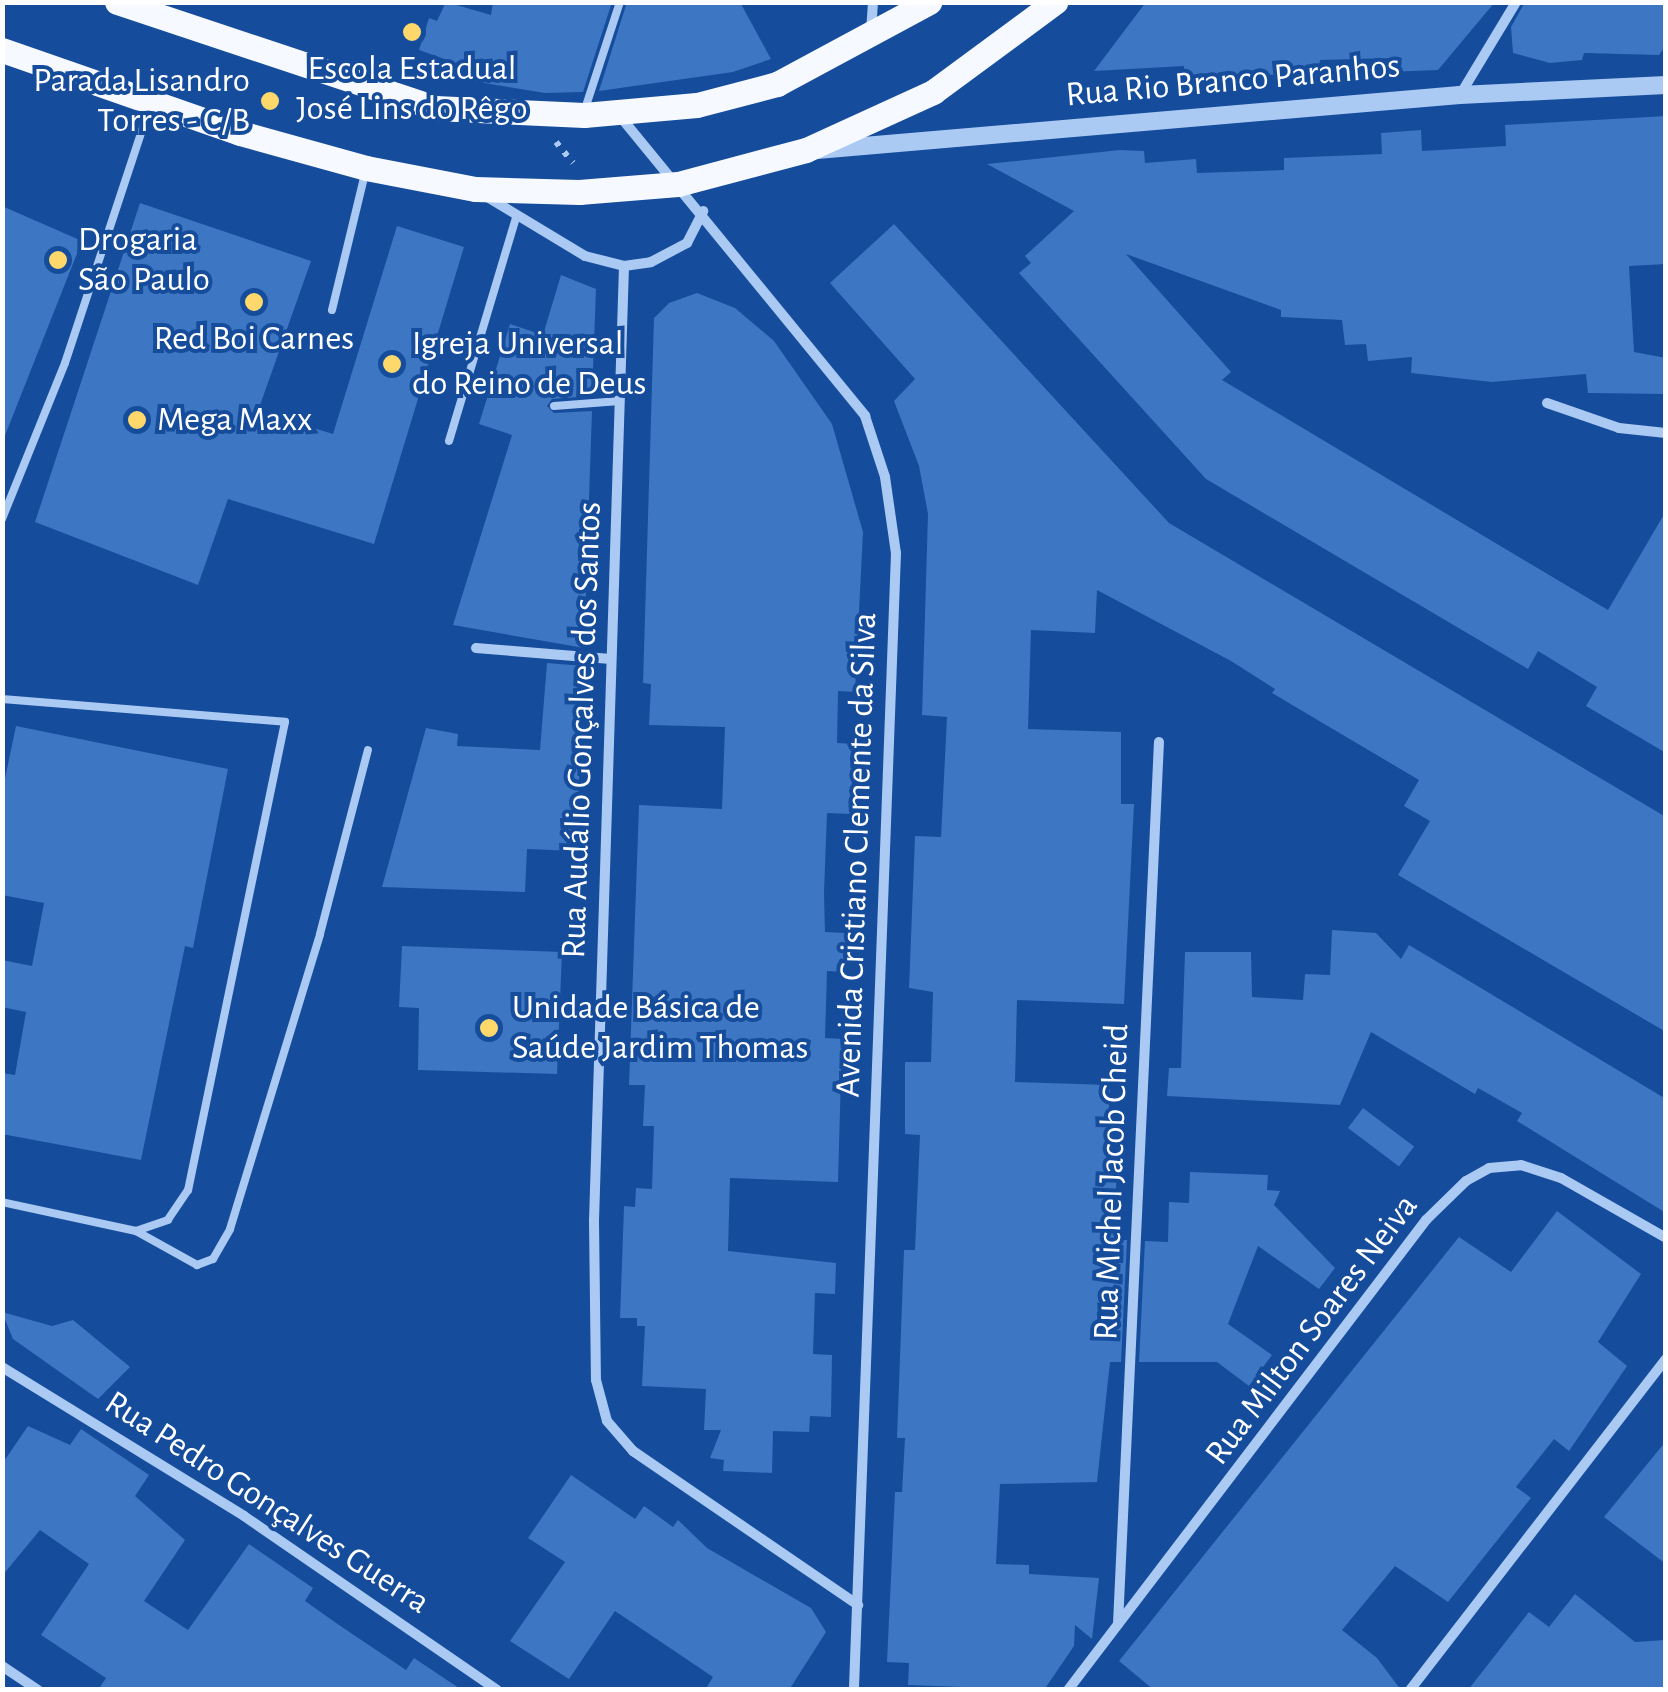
<!DOCTYPE html>
<html>
<head>
<meta charset="utf-8">
<style>
	body { margin:0 }
	#map { position:relative; width:1668px; height:1692px; overflow:hidden; background:#154c9b; font-family:"Alegreya Sans",sans-serif }
	div>[style] { position:absolute }
	.building>* { inset:0; background:#3d76c2; transform-origin:0 0 }
	.path>* { height:6px; margin-top:-3px; transform-origin:0; background:repeating-linear-gradient(90deg,#aac9f3 0 5px,transparent 0 13px) }
	.service>* { height:8px; margin:-4px; padding:0 4px; transform-origin:4px; border-radius:4px; background:#aac9f3 }
	.minor>* { height:10px; margin:-5px; padding:0 5px; transform-origin:5px; border-radius:5px; background:#aac9f3 }
	.tertiary>* { height:18px; margin:-9px; padding:0 9px; transform-origin:9px; border-radius:9px; background:#aac9f3 }
	.primary>* { height:25px; margin:-12.5px; padding:0 12.5px; transform-origin:12.5px; border-radius:12.5px; background:#f6f9ff }
	.dots>* { width:28px; height:28px; translate:-50% -50%; box-sizing:border-box; border:5px solid #154c9b; border-radius:50% }
	span { translate:-50% -50%; white-space:nowrap; text-align:center; line-height:1.15; -webkit-text-stroke:8px #154c9b; paint-order:stroke }
	.poi-label { font-size:35px; color:#fff }
	.right { translate:-100% -50%; text-align:right }
	.left { translate:0 -50%; text-align:left }
	.street-label { font-size:35px; color:#fff }
	.frame { position:absolute; inset:0; border:5px solid #fff; pointer-events:none }
</style>
</head>
<body>
<div id="map">
	<div class="building">
		<div style="clip-path:polygon(446px 2px,491px 15px,493px 2px,612px 2px,583px 92px,545px 93px,466px 80px,470px 68px,419px 50px,429px 18px,437px 21px)"></div>
		<div style="clip-path:polygon(627px 2px,740px 2px,771px 59px,733px 72px,599px 91px)"></div>
		<div style="clip-path:polygon(1146px 2px,1495px 2px,1438px 70px,1387px 72px,1393px 58px,1320px 60px,1317px 76px,1239px 74px,1239px 81px,1183px 83px,1184px 66px,1094px 71px)"></div>
		<div style="clip-path:polygon(1525px 2px,1666px 2px,1666px 45px,1659px 55px,1584px 53px,1582px 60px,1550px 63px,1513px 53px,1511px 27px)"></div>
		<div style="clip-path:polygon(1666px 116px,1666px 264px,1629px 266px,1634px 352px,1666px 358px,1666px 394px,1588px 393px,1586px 374px,1492px 382px,1411px 373px,1412px 357px,1368px 361px,1366px 344px,1345px 345px,1342px 320px,1281px 317px,1281px 310px,1126px 254px,1231px 372px,1222px 380px,1608px 610px,1666px 511px,1666px 753px,1586px 706px,1597px 687px,1538px 651px,1528px 669px,1206px 479px,1019px 273px,1031px 263px,1025px 256px,1074px 211px,987px 164px,1120px 150px,1144px 151px,1145px 163px,1196px 159px,1197px 173px,1284px 170px,1284px 158px,1382px 154px,1381px 133px,1421px 130px,1422px 151px,1506px 146px,1505px 125px)"></div>
		<div style="clip-path:polygon(140px 203px,311px 261px,258px 411px,333px 434px,397px 226px,464px 247px,374px 544px,228px 499px,198px 585px,35px 522px)"></div>
		<div style="clip-path:polygon(2px 206px,82px 241px,4px 438px,2px 437px)"></div>
		<div style="clip-path:polygon(894px 224px,1169px 523px,1666px 817px,1666px 1032px,1398px 875px,1430px 821px,1404px 806px,1419px 780px,1272px 693px,1275px 689px,1231px 661px,1097px 590px,1095px 633px,1031px 630px,1028px 729px,1121px 732px,1121px 804px,1134px 804px,1124px 1004px,1017px 1000px,1015px 1082px,1110px 1085px,1106px 1165px,1117px 1165px,1114px 1240px,1127px 1240px,1121px 1362px,1110px 1362px,1097px 1482px,1000px 1484px,996px 1564px,1029px 1565px,1029px 1574px,1099px 1578px,1092px 1639px,1075px 1625px,1074px 1646px,1044px 1690px,908px 1685px,909px 1663px,887px 1662px,895px 1492px,902px 1492px,905px 1438px,897px 1438px,904px 1250px,915px 1250px,920px 1135px,905px 1134px,905px 1062px,931px 1062px,933px 992px,909px 988px,915px 836px,941px 837px,947px 717px,922px 715px,928px 514px,919px 466px,894px 401px,915px 379px,830px 283px)"></div>
		<div style="clip-path:polygon(561px 275px,596px 289px,592px 396px,552px 399px,547px 406px,554px 413px,592px 411px,584px 648px,453px 625px,512px 435px,479px 424px,510px 324px,543px 335px)"></div>
		<div style="clip-path:polygon(697px 293px,735px 308px,774px 341px,832px 424px,863px 532px,855px 692px,838px 691px,837px 743px,854px 744px,850px 814px,827px 813px,824px 893px,825px 932px,846px 933px,844px 972px,827px 971px,825px 1038px,842px 1039px,838px 1182px,730px 1178px,728px 1251px,836px 1263px,835px 1294px,815px 1293px,813px 1354px,832px 1355px,831px 1417px,810px 1416px,809px 1432px,773px 1431px,772px 1473px,723px 1471px,724px 1460px,710px 1458px,721px 1430px,704px 1430px,706px 1389px,642px 1386px,645px 1326px,637px 1326px,637px 1318px,620px 1318px,624px 1206px,635px 1207px,636px 1188px,652px 1189px,654px 1126px,643px 1126px,645px 1085px,629px 1085px,639px 805px,722px 809px,725px 727px,649px 725px,651px 684px,643px 683px,654px 318px,669px 303px)"></div>
		<div style="clip-path:polygon(547px 663px,584px 666px,576px 851px,527px 849px,525px 892px,382px 887px,426px 728px,458px 734px,457px 746px,540px 750px)"></div>
		<div style="clip-path:polygon(16px 726px,228px 769px,193px 948px,185px 946px,141px 1160px,2px 1134px,2px 1073px,15px 1075px,26px 1012px,2px 1007px,2px 960px,32px 966px,44px 903px,2px 895px,2px 793px)"></div>
		<div style="clip-path:polygon(1332px 930px,1376px 933px,1401px 959px,1409px 945px,1666px 1099px,1666px 1213px,1517px 1121px,1522px 1113px,1478px 1088px,1475px 1094px,1371px 1032px,1340px 1105px,1167px 1096px,1169px 1068px,1181px 1068px,1185px 952px,1251px 952px,1252px 997px,1303px 1000px,1305px 974px,1330px 975px)"></div>
		<div style="clip-path:polygon(402px 946px,562px 952px,557px 1074px,418px 1070px,419px 1008px,399px 1007px)"></div>
		<div style="left:1363px;top:1108px;width:64px;height:25px;rotate:37deg"></div>
		<div style="clip-path:polygon(1190px 1172px,1268px 1175px,1267px 1190px,1280px 1191px,1274px 1205px,1335px 1268px,1319px 1289px,1258px 1246px,1228px 1324px,1272px 1355px,1249px 1386px,1217px 1362px,1139px 1362px,1145px 1241px,1168px 1242px,1169px 1202px,1189px 1203px)"></div>
		<div style="clip-path:polygon(1557px 1211px,1641px 1274px,1598px 1342px,1627px 1366px,1569px 1451px,1554px 1439px,1516px 1487px,1531px 1498px,1448px 1602px,1395px 1566px,1342px 1630px,1377px 1658px,1401px 1690px,1154px 1690px,1119px 1661px,1459px 1237px,1511px 1272px)"></div>
		<div style="clip-path:polygon(2px 1312px,52px 1326px,73px 1320px,130px 1367px,98px 1399px,13px 1339px)"></div>
		<div style="clip-path:polygon(28px 1426px,70px 1445px,81px 1429px,149px 1475px,135px 1496px,185px 1540px,144px 1601px,188px 1630px,249px 1544px,313px 1588px,305px 1601px,339px 1625px,406px 1670px,414px 1658px,462px 1690px,98px 1690px,106px 1678px,41px 1635px,89px 1564px,40px 1530px,2px 1576px,2px 1464px)"></div>
		<div style="clip-path:polygon(1666px 1441px,1666px 1564px,1604px 1517px)"></div>
		<div style="clip-path:polygon(571px 1475px,635px 1519px,644px 1506px,673px 1527px,678px 1520px,707px 1548px,811px 1608px,826px 1632px,789px 1690px,705px 1690px,713px 1677px,615px 1611px,569px 1679px,510px 1641px,565px 1562px,528px 1538px)"></div>
		<div style="clip-path:polygon(1575px 1594px,1635px 1642px,1666px 1640px,1666px 1690px,1468px 1690px,1529px 1612px,1549px 1627px)"></div>
	</div>
	<div class="path">
		<div style="left:556px;top:142px;width:27px;rotate:51deg"></div>
	</div>
	<div class="service">
		<div style="left:584px;top:112px;width:116px;rotate:-71.9deg"></div>
		<div style="left:332px;top:310px;width:140px;rotate:-76.4deg"></div>
		<div style="left:554px;top:406px;width:66px;rotate:-4.3deg"></div>
		<div style="left:449px;top:441px;width:236px;rotate:-73.3deg"></div>
		<div style="left:2px;top:519px;width:168px;rotate:-68deg"></div>
		<div style="left:65px;top:363px;width:271px;rotate:-71.7deg"></div>
		<div style="left:2px;top:699px;width:284px;rotate:4.6deg"></div>
		<div style="left:285px;top:722px;width:478px;rotate:101.7deg"></div>
		<div style="left:188px;top:1190px;width:36px;rotate:124deg"></div>
		<div style="left:168px;top:1220px;width:34px;rotate:161deg"></div>
		<div style="left:136px;top:1231px;width:137px;rotate:-167.8deg"></div>
		<div style="left:136px;top:1231px;width:70px;rotate:29.1deg"></div>
		<div style="left:197px;top:1265px;width:17px;rotate:-21deg"></div>
		<div style="left:213px;top:1259px;width:34px;rotate:-60deg"></div>
		<div style="left:230px;top:1229px;width:308px;rotate:-73deg"></div>
		<div style="left:320px;top:934px;width:190px;rotate:-75.4deg"></div>
	</div>
	<div class="minor">
		<div style="left:871px;top:31px;width:29px;rotate:-86deg"></div>
		<div style="left:1460px;top:95px;width:109px;rotate:-58.9deg"></div>
		<div style="left:619px;top:115px;width:389px;rotate:50.7deg"></div>
		<div style="left:865px;top:416px;width:64px;rotate:71.8deg"></div>
		<div style="left:885px;top:477px;width:77px;rotate:81.8deg"></div>
		<div style="left:896px;top:553px;width:1138px;rotate:92.12deg"></div>
		<div style="left:484px;top:195px;width:118px;rotate:31.1deg"></div>
		<div style="left:585px;top:256px;width:40px;rotate:14.4deg"></div>
		<div style="left:624px;top:266px;width:27px;rotate:-8deg"></div>
		<div style="left:651px;top:262px;width:41px;rotate:-27.8deg"></div>
		<div style="left:687px;top:243px;width:36px;rotate:-63deg"></div>
		<div style="left:624px;top:266px;width:955px;rotate:91.8deg"></div>
		<div style="left:594px;top:1221px;width:159px;rotate:89.3deg"></div>
		<div style="left:596px;top:1380px;width:42px;rotate:75deg"></div>
		<div style="left:607px;top:1421px;width:40px;rotate:49deg"></div>
		<div style="left:633px;top:1451px;width:273px;rotate:34.4deg"></div>
		<div style="left:1547px;top:403px;width:76px;rotate:19.1deg"></div>
		<div style="left:1619px;top:428px;width:47px;rotate:6.1deg"></div>
		<div style="left:476px;top:648px;width:135px;rotate:4.7deg"></div>
		<div style="left:2px;top:1367px;width:284px;rotate:31.6deg"></div>
		<div style="left:244px;top:1516px;width:307px;rotate:34.5deg"></div>
		<div style="left:1118px;top:1624px;width:883px;rotate:-87.34deg"></div>
		<div style="left:2px;top:1666px;width:43px;rotate:33.7deg"></div>
		<div style="left:1068px;top:1690px;width:591px;rotate:-52.7deg"></div>
		<div style="left:1426px;top:1220px;width:56px;rotate:-44.3deg"></div>
		<div style="left:1466px;top:1181px;width:26px;rotate:-29deg"></div>
		<div style="left:1489px;top:1168px;width:32px;rotate:-5deg"></div>
		<div style="left:1521px;top:1165px;width:42px;rotate:18deg"></div>
		<div style="left:1561px;top:1178px;width:121px;rotate:29.7deg"></div>
		<div style="left:1410px;top:1690px;width:418px;rotate:-52.3deg"></div>
	</div>
	<div class="tertiary">
		<div style="left:817px;top:150px;width:645px;rotate:-4.89deg"></div>
		<div style="left:1460px;top:95px;width:206px;rotate:-2.8deg"></div>
	</div>
	<div class="primary">
		<div style="left:117px;top:2px;width:335px;rotate:18.4deg"></div>
		<div style="left:435px;top:108px;width:149px;rotate:2.7deg"></div>
		<div style="left:584px;top:115px;width:113px;rotate:-5.1deg"></div>
		<div style="left:697px;top:105px;width:83px;rotate:-14.7deg"></div>
		<div style="left:777px;top:84px;width:173px;rotate:-28.3deg"></div>
		<div style="left:2px;top:50px;width:252px;rotate:19.2deg"></div>
		<div style="left:240px;top:133px;width:131px;rotate:15.5deg"></div>
		<div style="left:366px;top:168px;width:111px;rotate:10.9deg"></div>
		<div style="left:475px;top:189px;width:104px;rotate:1.7deg"></div>
		<div style="left:579px;top:192px;width:99px;rotate:-4.6deg"></div>
		<div style="left:678px;top:184px;width:132px;rotate:-14.9deg"></div>
		<div style="left:806px;top:150px;width:140px;rotate:-24.5deg"></div>
		<div style="left:933px;top:92px;width:152px;rotate:-36.4deg"></div>
	</div>
	<div class="dots">
		<div style="left:412px;top:32px;background:#ffd86c"></div>
		<div style="left:270px;top:101px;background:#ffd86c"></div>
		<div style="left:58px;top:260px;background:#ffd86c"></div>
		<div style="left:254px;top:302px;background:#ffd86c"></div>
		<div style="left:392px;top:364px;background:#ffd86c"></div>
		<div style="left:137px;top:420px;background:#ffd86c"></div>
		<div style="left:489px;top:1028px;background:#ffd86c"></div>
	</div>
	<div class="poi-label">
		<span style="left:412px;top:89px">Escola Estadual<br>José Lins do Rêgo</span>
		<span class="right" style="left:250px;top:101px">Parada Lisandro<br>Torres - C/B</span>
		<span class="left" style="left:78px;top:260px">Drogaria<br>São Paulo</span>
		<span style="left:254px;top:339px">Red Boi Carnes</span>
		<span class="left" style="left:412px;top:364px">Igreja Universal<br>do Reino de Deus</span>
		<span class="left" style="left:157px;top:420px">Mega Maxx</span>
		<span class="left" style="left:512px;top:1028px">Unidade Básica de<br>Saúde Jardim Thomas</span>
	</div>
	<div class="street-label">
		<span style="left:1233px;top:81px;rotate:-5deg">Rua Rio Branco Paranhos</span>
		<span style="left:582px;top:730px;rotate:-88deg">Rua Audálio Gonçalves dos Santos</span>
		<span style="left:857px;top:855px;rotate:-88deg">Avenida Cristiano Clemente da Silva</span>
		<span style="left:1112px;top:1182px;rotate:-88deg">Rua Michel Jacob Cheid</span>
		<span style="left:1312px;top:1330px;rotate:-53deg">Rua Milton Soares Neiva</span>
		<span style="left:267px;top:1503px;rotate:33deg">Rua Pedro Gonçalves Guerra</span>
	</div>
	<div class="frame"></div>
</div>
</body>
</html>
